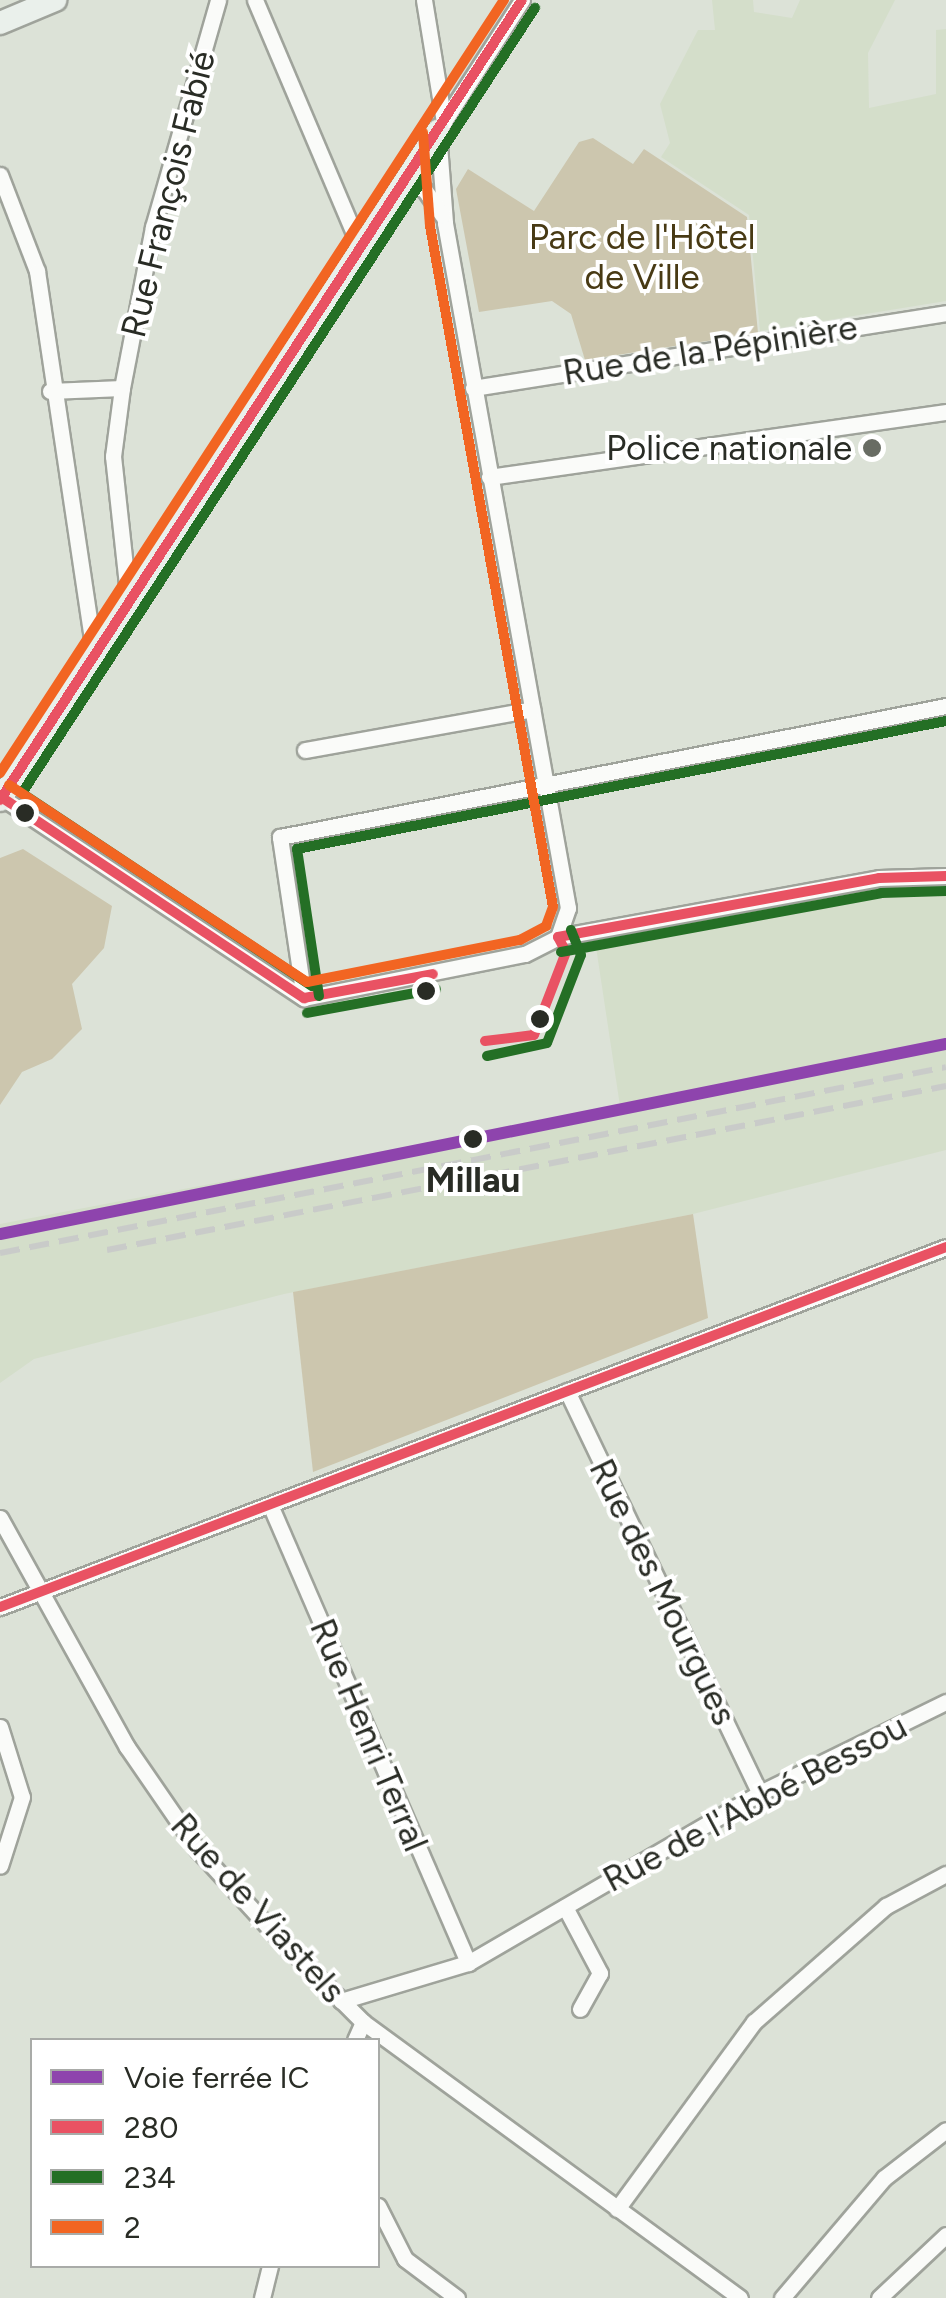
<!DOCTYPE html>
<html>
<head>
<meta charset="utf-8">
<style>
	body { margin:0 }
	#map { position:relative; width:946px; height:2298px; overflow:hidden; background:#dce2d7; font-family:Figtree,sans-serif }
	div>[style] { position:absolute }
	.built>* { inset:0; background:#d4deca }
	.green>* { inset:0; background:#ccc6ae }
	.roads { filter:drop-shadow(2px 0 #9fa39b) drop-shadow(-2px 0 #9fa39b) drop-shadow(0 2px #9fa39b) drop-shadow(0 -2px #9fa39b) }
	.street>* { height:15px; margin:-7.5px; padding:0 7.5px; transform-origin:7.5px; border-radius:7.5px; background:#fafbf9 }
	.secondary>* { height:22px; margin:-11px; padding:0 11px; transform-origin:11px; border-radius:11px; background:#eaf0eb }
	.rail>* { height:6px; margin-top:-3px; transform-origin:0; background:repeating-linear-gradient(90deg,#c9cbc9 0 20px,transparent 0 30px) }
	.bus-1>* { height:10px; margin:-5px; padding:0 5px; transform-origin:5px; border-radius:5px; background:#e95263 }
	.bus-2>* { height:10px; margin:-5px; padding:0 5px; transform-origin:5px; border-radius:5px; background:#246f25 }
	.bus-3>* { height:10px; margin:-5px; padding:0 5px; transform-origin:5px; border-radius:5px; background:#f26522 }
	.rail-1>* { height:12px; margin:-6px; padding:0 6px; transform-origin:6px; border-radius:6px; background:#8e44ad }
	.dots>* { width:28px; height:28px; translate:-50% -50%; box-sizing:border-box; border:5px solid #fff; border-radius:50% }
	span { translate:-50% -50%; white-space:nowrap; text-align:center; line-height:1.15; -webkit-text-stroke:8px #fff; paint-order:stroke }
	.street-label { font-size:35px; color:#292c25 }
	.park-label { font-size:35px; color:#483a14 }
	.poi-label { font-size:35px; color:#292c25 }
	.right { translate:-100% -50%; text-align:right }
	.stop-label { font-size:35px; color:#292c25; font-weight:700 }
	.legend { position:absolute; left:30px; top:2038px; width:350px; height:230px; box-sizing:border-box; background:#fff; border:2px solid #a9aba8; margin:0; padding:12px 18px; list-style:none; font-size:30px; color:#292c25 }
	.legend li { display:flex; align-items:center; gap:20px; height:50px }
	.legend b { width:50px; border:2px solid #a9aba8 }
</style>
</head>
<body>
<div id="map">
	<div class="built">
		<div style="clip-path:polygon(712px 0,753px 0,754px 12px,792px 18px,800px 0,895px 0,868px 53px,869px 108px,936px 94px,936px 30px,946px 29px,946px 301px,760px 331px,749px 215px,661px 157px,670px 143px,660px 104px,698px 30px,715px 30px)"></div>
		<div style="clip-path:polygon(946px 867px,946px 1150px,693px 1214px,284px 1294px,34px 1359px,0 1383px,0 1224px,620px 1106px,593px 927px,877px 872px)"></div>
	</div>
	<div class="green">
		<div style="clip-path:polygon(593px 138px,633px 164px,644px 149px,747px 217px,758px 333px,585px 360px,571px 314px,552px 301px,479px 312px,456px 189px,468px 169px,534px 211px,579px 142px)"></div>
		<div style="clip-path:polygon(23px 849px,112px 906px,104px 948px,72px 984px,82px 1029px,52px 1059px,22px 1072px,0 1105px,0 858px)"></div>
		<div style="clip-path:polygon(693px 1214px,708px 1318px,313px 1472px,293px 1292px)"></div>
	</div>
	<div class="roads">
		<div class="street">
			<div style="left:255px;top:0;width:272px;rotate:67deg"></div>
			<div style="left:424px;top:0;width:124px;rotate:80.7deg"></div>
			<div style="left:522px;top:0;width:156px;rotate:122.7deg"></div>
			<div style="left:438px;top:131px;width:92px;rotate:85.6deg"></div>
			<div style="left:445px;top:223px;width:696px;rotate:79.82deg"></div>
			<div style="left:568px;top:908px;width:31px;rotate:109deg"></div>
			<div style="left:0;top:175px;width:103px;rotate:68.9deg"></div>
			<div style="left:37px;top:271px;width:387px;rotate:81.5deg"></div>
			<div style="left:403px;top:185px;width:21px;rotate:11deg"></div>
			<div style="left:424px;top:189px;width:32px;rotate:55deg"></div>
			<div style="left:122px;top:388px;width:164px;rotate:-79.1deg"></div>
			<div style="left:153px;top:227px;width:236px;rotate:-74deg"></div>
			<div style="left:473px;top:388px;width:479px;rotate:-9deg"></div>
			<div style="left:50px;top:391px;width:72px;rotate:-2.4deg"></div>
			<div style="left:122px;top:388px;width:69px;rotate:97.5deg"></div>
			<div style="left:113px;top:456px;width:149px;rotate:83.8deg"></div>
			<div style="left:489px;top:477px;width:462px;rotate:-8.1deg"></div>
			<div style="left:305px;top:750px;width:231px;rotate:-10.2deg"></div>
			<div style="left:1px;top:797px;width:364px;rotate:33.6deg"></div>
			<div style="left:304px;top:998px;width:163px;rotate:-98.5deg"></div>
			<div style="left:280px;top:837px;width:679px;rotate:-11.13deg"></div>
			<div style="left:304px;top:998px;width:225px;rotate:-11.3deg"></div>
			<div style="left:525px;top:954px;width:37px;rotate:-27deg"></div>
			<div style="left:558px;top:937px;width:326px;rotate:-10.4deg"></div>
			<div style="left:879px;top:878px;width:67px;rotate:-1.7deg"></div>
			<div style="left:567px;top:1391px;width:446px;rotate:64.4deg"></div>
			<div style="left:271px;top:1507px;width:497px;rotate:66.6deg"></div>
			<div style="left:0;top:1518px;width:262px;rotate:61deg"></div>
			<div style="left:127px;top:1747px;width:124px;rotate:55.5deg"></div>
			<div style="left:197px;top:1849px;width:114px;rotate:47.5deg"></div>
			<div style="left:274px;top:1933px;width:126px;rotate:45deg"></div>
			<div style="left:363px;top:2022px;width:467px;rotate:36.2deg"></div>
			<div style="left:0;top:1607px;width:1012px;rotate:-20.83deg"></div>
			<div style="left:0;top:1727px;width:73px;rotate:72.6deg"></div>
			<div style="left:22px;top:1797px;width:72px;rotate:107.7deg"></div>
			<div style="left:565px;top:1907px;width:75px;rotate:62.1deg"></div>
			<div style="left:600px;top:1973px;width:41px;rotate:119.1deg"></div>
			<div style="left:341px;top:2001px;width:133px;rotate:-16.7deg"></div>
			<div style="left:468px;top:1963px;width:338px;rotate:-30.2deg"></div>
			<div style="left:760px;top:1793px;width:207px;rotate:-26.1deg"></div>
			<div style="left:355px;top:2040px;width:20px;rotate:-66deg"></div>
			<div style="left:378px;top:2206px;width:59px;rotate:63deg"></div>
			<div style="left:405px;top:2259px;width:65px;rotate:36.9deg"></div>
			<div style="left:617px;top:2209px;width:232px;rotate:-53.8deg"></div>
			<div style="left:754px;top:2022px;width:176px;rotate:-41.3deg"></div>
			<div style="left:886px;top:1906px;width:68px;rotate:-28.1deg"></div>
			<div style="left:262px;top:2298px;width:33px;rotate:-76deg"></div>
			<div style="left:782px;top:2298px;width:157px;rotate:-49.6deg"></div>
			<div style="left:884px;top:2178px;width:78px;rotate:-37.7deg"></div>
			<div style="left:879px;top:2298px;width:92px;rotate:-43.2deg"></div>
		</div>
		<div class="secondary">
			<div style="left:0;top:23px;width:60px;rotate:-22.7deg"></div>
			<div style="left:0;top:800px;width:800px;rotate:-56.79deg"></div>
		</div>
	</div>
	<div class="rail">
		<div style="left:107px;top:1250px;width:855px;rotate:-11.06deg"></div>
		<div style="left:0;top:1253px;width:964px;rotate:-11.12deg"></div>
	</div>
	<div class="bus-1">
		<div style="left:1px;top:797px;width:364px;rotate:33.6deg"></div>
		<div style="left:0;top:800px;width:955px;rotate:-56.88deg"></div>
		<div style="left:558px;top:937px;width:326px;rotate:-10.4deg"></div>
		<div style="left:879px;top:878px;width:67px;rotate:-1.7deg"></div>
		<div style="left:304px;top:998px;width:131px;rotate:-10.5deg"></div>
		<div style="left:485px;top:1041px;width:49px;rotate:-7deg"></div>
		<div style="left:534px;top:1035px;width:89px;rotate:-68.9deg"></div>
		<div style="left:566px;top:952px;width:17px;rotate:-118deg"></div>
		<div style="left:0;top:1607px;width:1012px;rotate:-20.83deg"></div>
	</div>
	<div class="bus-2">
		<div style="left:561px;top:952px;width:325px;rotate:-10.4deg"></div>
		<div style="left:881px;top:893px;width:65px;rotate:-1.8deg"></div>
		<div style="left:312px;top:986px;width:348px;rotate:-146.4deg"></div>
		<div style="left:22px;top:793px;width:938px;rotate:-56.84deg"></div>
		<div style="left:319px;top:996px;width:149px;rotate:-98.5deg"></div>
		<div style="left:297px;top:849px;width:662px;rotate:-11.16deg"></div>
		<div style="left:307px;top:1013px;width:131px;rotate:-10.5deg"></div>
		<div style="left:487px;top:1056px;width:61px;rotate:-12.2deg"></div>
		<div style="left:547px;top:1043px;width:94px;rotate:-68.9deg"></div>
		<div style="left:581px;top:955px;width:27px;rotate:-112deg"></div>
	</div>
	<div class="bus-3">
		<div style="left:0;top:773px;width:923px;rotate:-56.9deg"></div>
		<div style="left:9px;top:785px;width:357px;rotate:33.5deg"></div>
		<div style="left:307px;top:982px;width:217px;rotate:-11.2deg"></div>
		<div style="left:520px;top:940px;width:30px;rotate:-28deg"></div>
		<div style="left:546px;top:926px;width:20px;rotate:-70deg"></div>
		<div style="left:553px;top:907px;width:692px;rotate:-100.24deg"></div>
		<div style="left:430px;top:226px;width:94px;rotate:-94.3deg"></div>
	</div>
	<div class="rail-1">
		<div style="left:0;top:1234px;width:965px;rotate:-11.36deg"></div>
	</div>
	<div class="dots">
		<div style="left:872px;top:448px;background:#686c63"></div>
		<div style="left:25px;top:813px;background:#292c25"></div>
		<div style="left:426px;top:991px;background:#292c25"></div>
		<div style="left:540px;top:1019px;background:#292c25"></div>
		<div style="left:473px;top:1139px;background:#292c25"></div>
	</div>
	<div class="street-label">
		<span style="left:168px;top:194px;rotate:-76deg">Rue François Fabié</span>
		<span style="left:710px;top:350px;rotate:-9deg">Rue de la Pépinière</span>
		<span style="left:663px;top:1592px;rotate:64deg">Rue des Mourgues</span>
		<span style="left:369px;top:1735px;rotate:67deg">Rue Henri Terral</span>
		<span style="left:755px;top:1803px;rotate:-28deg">Rue de l'Abbé Bessou</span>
		<span style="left:258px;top:1908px;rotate:48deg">Rue de Viastels</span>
	</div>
	<div class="park-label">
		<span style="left:642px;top:257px">Parc de l'Hôtel<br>de Ville</span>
	</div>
	<div class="poi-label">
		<span class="right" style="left:852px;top:448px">Police nationale</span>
	</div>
	<div class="stop-label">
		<span style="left:473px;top:1180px">Millau</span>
	</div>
	<ul class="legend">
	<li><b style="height:12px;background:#8e44ad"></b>Voie ferrée IC</li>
	<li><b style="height:12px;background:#e95263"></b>280</li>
	<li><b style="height:12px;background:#246f25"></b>234</li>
	<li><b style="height:12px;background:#f26522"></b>2</li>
	</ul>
</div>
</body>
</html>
